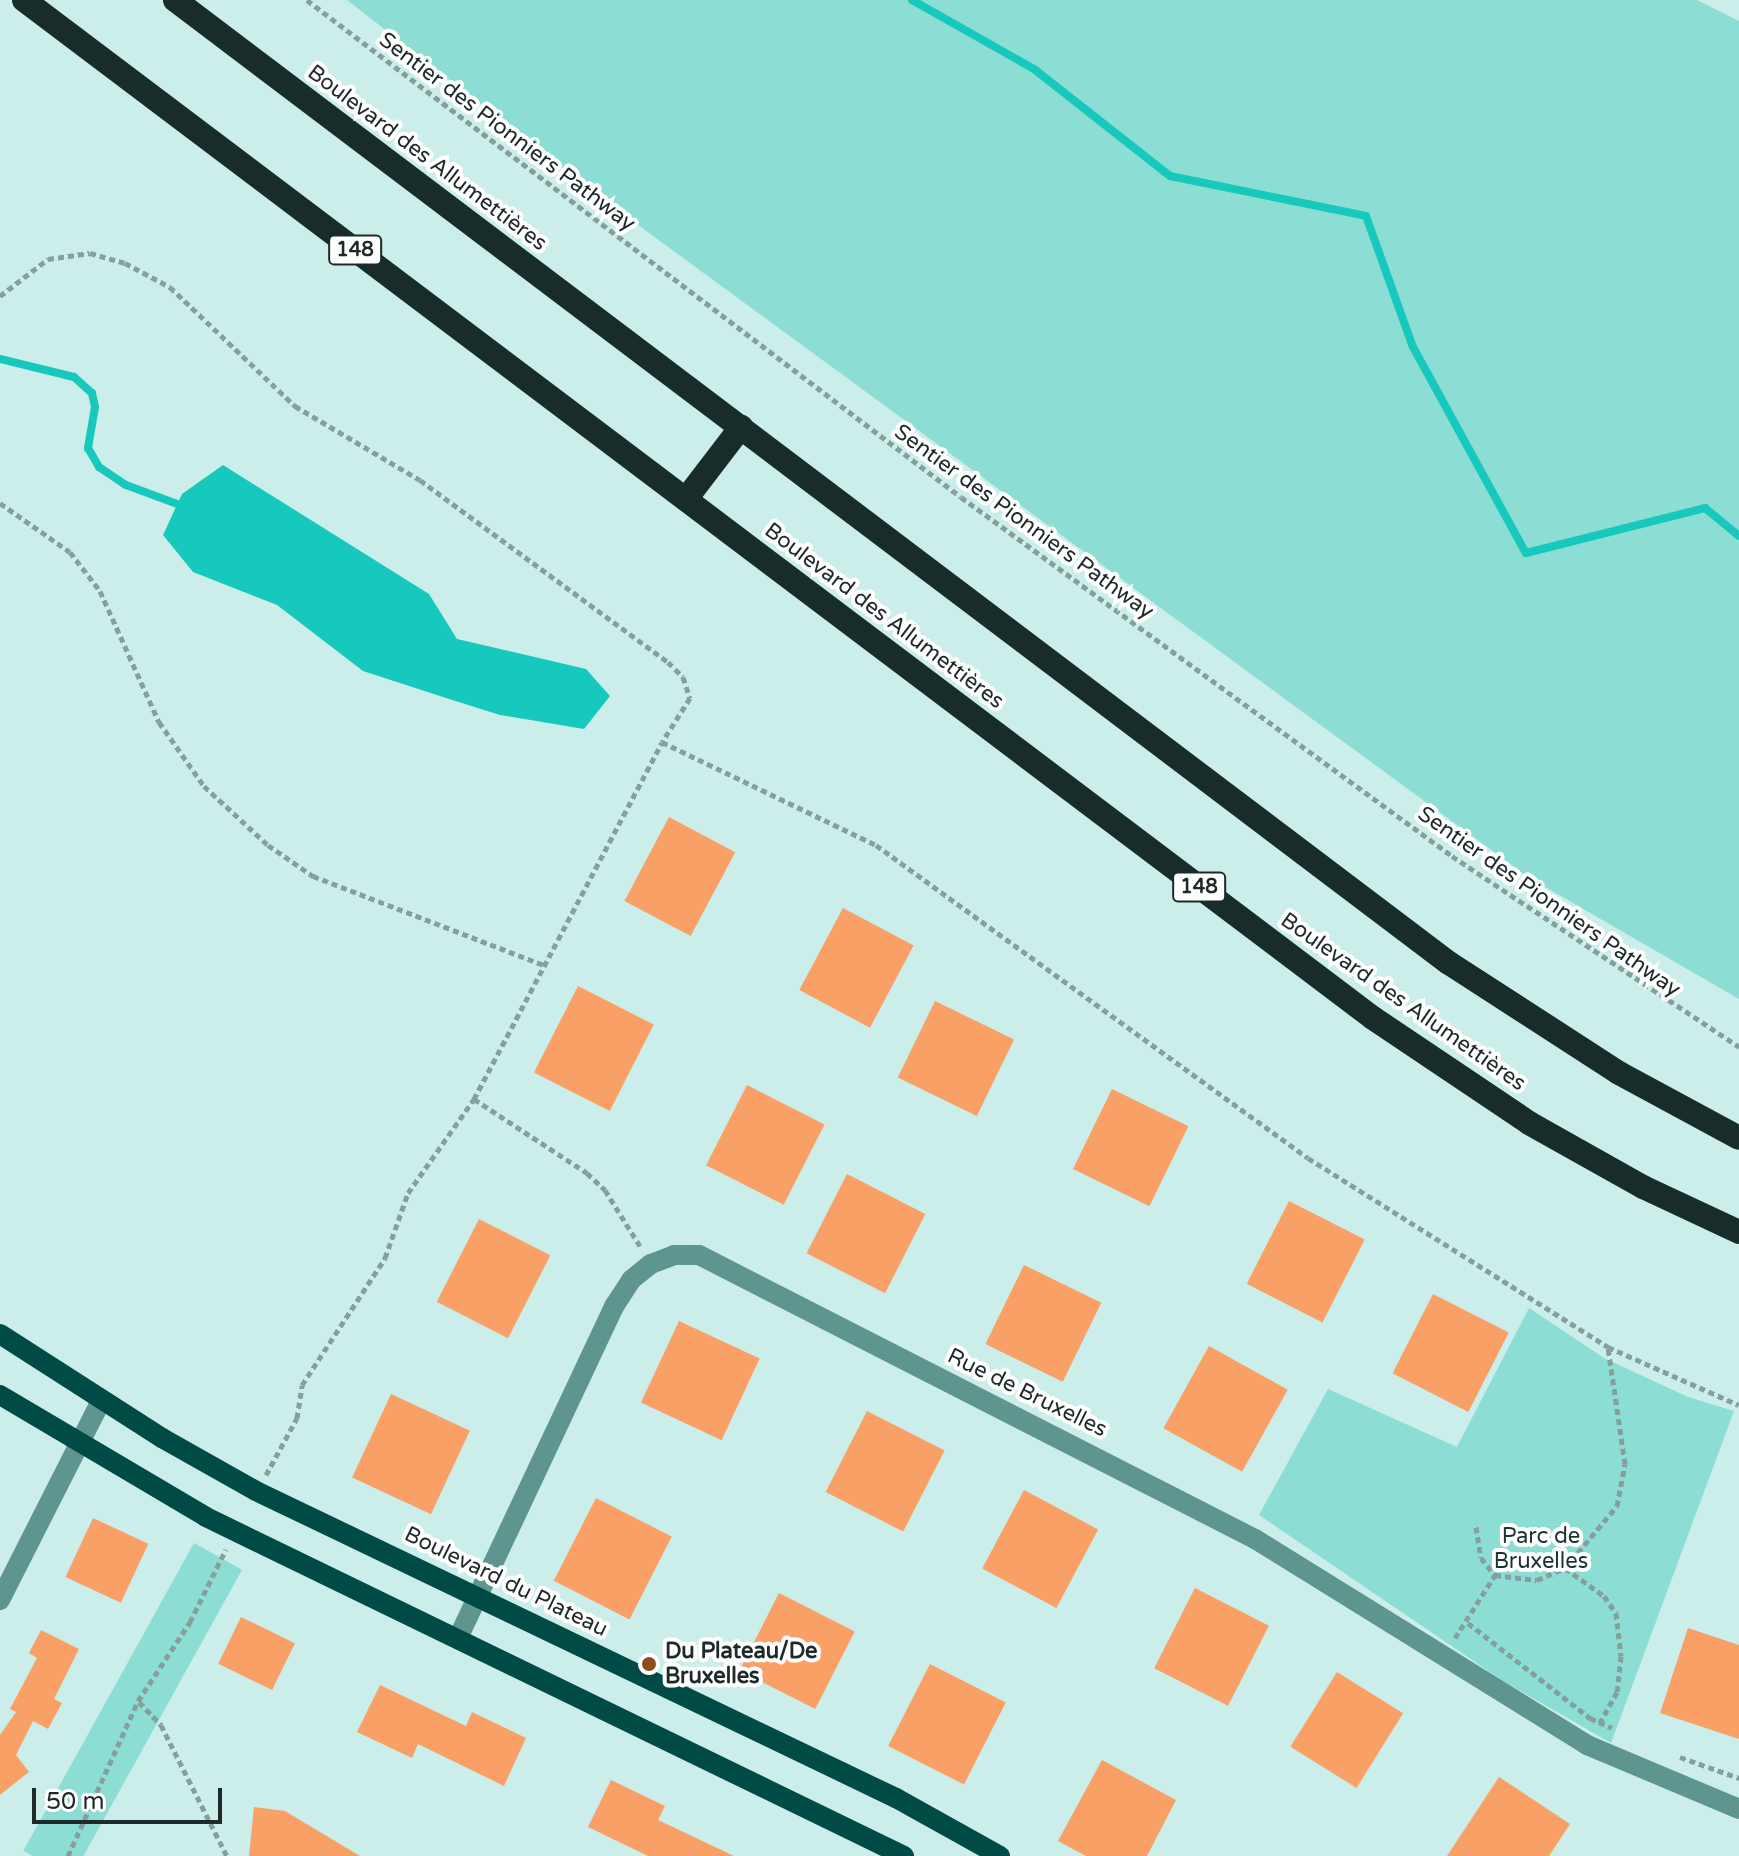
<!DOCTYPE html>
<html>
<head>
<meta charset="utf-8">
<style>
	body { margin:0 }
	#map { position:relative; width:1739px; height:1856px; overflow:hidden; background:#cbeeea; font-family:"Varela Round",sans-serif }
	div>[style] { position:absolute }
	.green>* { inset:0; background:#8cddd4; transform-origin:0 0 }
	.water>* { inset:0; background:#17c9bd }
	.stream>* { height:8px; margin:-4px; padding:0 4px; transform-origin:4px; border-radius:4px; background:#17c9bd }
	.building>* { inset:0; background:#f8a065; transform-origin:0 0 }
	.path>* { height:5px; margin-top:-2.5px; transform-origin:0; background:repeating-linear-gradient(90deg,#859f9c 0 6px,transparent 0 10px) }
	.minor>* { height:20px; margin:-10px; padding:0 10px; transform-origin:10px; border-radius:10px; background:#5f958f }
	.major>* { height:20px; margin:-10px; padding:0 10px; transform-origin:10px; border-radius:10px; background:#004b46 }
	.highway>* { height:24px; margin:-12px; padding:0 12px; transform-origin:12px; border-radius:12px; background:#182c2a }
	.dots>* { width:22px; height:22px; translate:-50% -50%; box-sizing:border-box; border:4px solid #fff; border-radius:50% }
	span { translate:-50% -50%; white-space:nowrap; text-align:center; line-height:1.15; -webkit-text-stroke:8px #fff; paint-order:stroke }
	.shield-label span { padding:2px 6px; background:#fff; border:2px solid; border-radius:6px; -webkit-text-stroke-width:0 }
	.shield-label { font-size:20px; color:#1d2a29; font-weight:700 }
	.street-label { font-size:22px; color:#1d2a29 }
	.park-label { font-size:22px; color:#1b3431 }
	.poi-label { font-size:22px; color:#1d2a29; font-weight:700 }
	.left { translate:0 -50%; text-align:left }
	.scale { position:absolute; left:32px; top:1788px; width:190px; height:36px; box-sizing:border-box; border:4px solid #1d2a29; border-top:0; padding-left:10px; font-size:24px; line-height:28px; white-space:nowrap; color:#1d2a29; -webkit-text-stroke:6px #fff; paint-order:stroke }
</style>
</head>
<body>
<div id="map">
	<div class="green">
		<div style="clip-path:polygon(347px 0,1697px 0,1739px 21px,1739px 999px,1528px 877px,604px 200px)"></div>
		<div style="clip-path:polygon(1529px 1308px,1604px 1358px,1688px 1397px,1734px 1411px,1611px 1743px,1503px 1681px,1259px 1515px,1328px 1389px,1457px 1447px)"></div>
		<div style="left:194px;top:1543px;width:55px;height:352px;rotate:29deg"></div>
	</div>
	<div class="water">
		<div style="clip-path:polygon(223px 465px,429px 594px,457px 639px,586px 669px,610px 696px,584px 729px,500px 715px,446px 698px,363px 671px,277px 605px,193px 572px,163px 535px,182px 494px)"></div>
	</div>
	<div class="stream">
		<div style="left:912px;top:0;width:140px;rotate:29.5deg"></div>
		<div style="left:1034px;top:69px;width:173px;rotate:38.2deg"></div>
		<div style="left:1170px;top:176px;width:200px;rotate:11.5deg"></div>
		<div style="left:1366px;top:216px;width:139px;rotate:70.3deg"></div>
		<div style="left:1413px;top:347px;width:235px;rotate:61.3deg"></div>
		<div style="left:1526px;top:553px;width:185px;rotate:-14.1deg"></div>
		<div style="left:1705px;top:508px;width:44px;rotate:39.5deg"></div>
		<div style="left:0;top:359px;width:76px;rotate:13.7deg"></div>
		<div style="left:74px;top:377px;width:24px;rotate:42deg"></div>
		<div style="left:92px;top:393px;width:14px;rotate:78deg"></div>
		<div style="left:95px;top:407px;width:42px;rotate:99.7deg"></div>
		<div style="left:88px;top:448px;width:22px;rotate:60deg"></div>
		<div style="left:99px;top:467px;width:32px;rotate:34deg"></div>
		<div style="left:126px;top:485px;width:54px;rotate:20.4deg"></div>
	</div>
	<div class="building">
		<div style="left:669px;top:817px;width:75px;height:95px;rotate:28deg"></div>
		<div style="left:843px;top:908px;width:80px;height:93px;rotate:28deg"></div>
		<div style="left:578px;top:986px;width:85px;height:97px;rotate:27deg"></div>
		<div style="left:935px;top:1001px;width:88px;height:85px;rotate:26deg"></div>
		<div style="left:747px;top:1085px;width:87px;height:90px;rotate:27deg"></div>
		<div style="left:1112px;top:1089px;width:85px;height:89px;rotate:26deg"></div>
		<div style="left:847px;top:1174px;width:88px;height:89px;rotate:27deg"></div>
		<div style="left:1289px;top:1201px;width:85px;height:93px;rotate:27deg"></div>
		<div style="left:479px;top:1219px;width:80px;height:93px;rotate:27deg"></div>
		<div style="left:1024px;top:1265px;width:86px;height:88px;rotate:26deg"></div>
		<div style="left:1433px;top:1294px;width:85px;height:89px;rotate:27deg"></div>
		<div style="left:679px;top:1321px;width:89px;height:90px;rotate:25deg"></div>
		<div style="left:1209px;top:1346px;width:90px;height:94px;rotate:29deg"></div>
		<div style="left:391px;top:1394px;width:87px;height:92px;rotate:25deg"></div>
		<div style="left:867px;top:1411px;width:87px;height:91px;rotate:27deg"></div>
		<div style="left:1024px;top:1490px;width:84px;height:89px;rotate:28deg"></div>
		<div style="left:596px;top:1498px;width:85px;height:93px;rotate:27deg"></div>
		<div style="left:93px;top:1518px;width:61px;height:65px;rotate:25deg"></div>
		<div style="left:1195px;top:1588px;width:83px;height:90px;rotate:27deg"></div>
		<div style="left:779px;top:1593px;width:85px;height:87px;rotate:27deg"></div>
		<div style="left:241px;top:1617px;width:60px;height:52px;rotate:26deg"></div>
		<div style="clip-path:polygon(1688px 1628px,1739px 1645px,1739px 1739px,1660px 1713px)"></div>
		<div style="clip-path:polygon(41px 1630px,79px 1649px,54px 1699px,62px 1703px,48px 1729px,33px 1721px,16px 1755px,29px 1772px,0 1795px,0 1735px,16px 1712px,10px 1709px,37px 1658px,29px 1653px)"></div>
		<div style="left:930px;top:1664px;width:85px;height:92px;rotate:27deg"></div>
		<div style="left:1337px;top:1672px;width:78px;height:88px;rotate:32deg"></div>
		<div style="clip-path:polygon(380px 1685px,466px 1726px,472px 1712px,526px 1738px,504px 1786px,418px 1744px,412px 1758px,357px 1732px)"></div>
		<div style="clip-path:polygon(1102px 1760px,1176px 1800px,1147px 1856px,1086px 1856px,1058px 1841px)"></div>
		<div style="clip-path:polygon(1499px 1777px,1570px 1824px,1549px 1856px,1447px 1856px)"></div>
		<div style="clip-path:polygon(611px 1780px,665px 1806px,658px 1820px,734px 1856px,648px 1856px,588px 1827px)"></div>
		<div style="clip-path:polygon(254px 1807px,285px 1811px,360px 1856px,249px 1856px)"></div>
	</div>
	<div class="path">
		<div style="left:307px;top:0;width:821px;rotate:37.23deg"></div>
		<div style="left:961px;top:497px;width:608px;rotate:36.17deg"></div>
		<div style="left:1452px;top:856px;width:345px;rotate:33.6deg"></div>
		<div style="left:0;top:296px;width:61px;rotate:-37.6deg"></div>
		<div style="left:48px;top:259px;width:42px;rotate:-8.1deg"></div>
		<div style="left:90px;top:253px;width:36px;rotate:16deg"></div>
		<div style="left:125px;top:263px;width:51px;rotate:28.1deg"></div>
		<div style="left:170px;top:287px;width:173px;rotate:43.6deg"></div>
		<div style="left:295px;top:406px;width:145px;rotate:30.6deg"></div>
		<div style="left:420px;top:480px;width:308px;rotate:36.3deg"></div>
		<div style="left:668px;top:662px;width:21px;rotate:45deg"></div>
		<div style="left:683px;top:677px;width:22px;rotate:72deg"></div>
		<div style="left:690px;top:698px;width:52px;rotate:122.5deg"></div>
		<div style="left:0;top:503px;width:85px;rotate:35deg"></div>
		<div style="left:70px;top:552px;width:49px;rotate:52.4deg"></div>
		<div style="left:100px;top:591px;width:144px;rotate:65.8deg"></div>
		<div style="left:159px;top:722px;width:78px;rotate:54.9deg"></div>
		<div style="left:204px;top:786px;width:87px;rotate:42.7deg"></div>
		<div style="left:268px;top:845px;width:55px;rotate:34.6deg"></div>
		<div style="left:313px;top:876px;width:250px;rotate:21.1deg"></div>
		<div style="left:474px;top:1099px;width:135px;rotate:33.2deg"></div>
		<div style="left:587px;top:1173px;width:25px;rotate:43deg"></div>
		<div style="left:605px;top:1190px;width:66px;rotate:58deg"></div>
		<div style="left:266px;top:1475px;width:65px;rotate:-61.5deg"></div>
		<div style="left:297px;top:1418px;width:33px;rotate:-81deg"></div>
		<div style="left:302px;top:1385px;width:152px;rotate:-56.8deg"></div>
		<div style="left:385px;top:1258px;width:69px;rotate:-70.5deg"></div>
		<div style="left:408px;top:1193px;width:115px;rotate:-54.9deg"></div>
		<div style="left:474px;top:1099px;width:403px;rotate:-62.2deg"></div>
		<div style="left:662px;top:742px;width:237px;rotate:25.7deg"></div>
		<div style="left:876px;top:845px;width:533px;rotate:35.92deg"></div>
		<div style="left:1308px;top:1158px;width:355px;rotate:32.2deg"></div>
		<div style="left:1608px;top:1347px;width:143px;rotate:23.9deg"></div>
		<div style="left:1476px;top:1527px;width:31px;rotate:81deg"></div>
		<div style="left:1481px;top:1558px;width:22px;rotate:51deg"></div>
		<div style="left:1495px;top:1575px;width:42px;rotate:6.8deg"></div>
		<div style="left:1537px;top:1580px;width:30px;rotate:-23deg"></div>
		<div style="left:1565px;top:1568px;width:81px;rotate:-50deg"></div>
		<div style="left:1617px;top:1506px;width:43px;rotate:-79.2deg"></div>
		<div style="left:1625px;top:1464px;width:117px;rotate:-98.3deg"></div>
		<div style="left:1565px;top:1568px;width:48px;rotate:35.7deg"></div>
		<div style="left:1604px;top:1596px;width:21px;rotate:55deg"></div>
		<div style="left:1616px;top:1613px;width:43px;rotate:83.4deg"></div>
		<div style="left:1621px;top:1656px;width:36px;rotate:96deg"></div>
		<div style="left:1617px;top:1692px;width:38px;rotate:119deg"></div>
		<div style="left:1468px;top:1623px;width:155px;rotate:37.9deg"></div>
		<div style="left:1590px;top:1718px;width:24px;rotate:24deg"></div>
		<div style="left:1455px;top:1638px;width:75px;rotate:-57.6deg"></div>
		<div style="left:139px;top:1702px;width:32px;rotate:46deg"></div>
		<div style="left:161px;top:1725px;width:147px;rotate:63.3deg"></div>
		<div style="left:1680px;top:1757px;width:63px;rotate:19.6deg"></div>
		<div style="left:68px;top:1856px;width:170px;rotate:-65.7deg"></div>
		<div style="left:138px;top:1701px;width:95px;rotate:-56.6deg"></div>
		<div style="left:190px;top:1622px;width:81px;rotate:-63.7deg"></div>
	</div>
	<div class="minor">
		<div style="left:0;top:1600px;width:223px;rotate:-63.1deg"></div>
		<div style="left:459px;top:1636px;width:366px;rotate:-64.8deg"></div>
		<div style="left:615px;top:1305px;width:30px;rotate:-57deg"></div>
		<div style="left:631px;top:1280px;width:26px;rotate:-39deg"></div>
		<div style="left:651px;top:1264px;width:25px;rotate:-21deg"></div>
		<div style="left:674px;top:1255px;width:25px"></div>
		<div style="left:699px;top:1255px;width:624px;rotate:27.06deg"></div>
		<div style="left:1255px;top:1539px;width:391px;rotate:31.8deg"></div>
		<div style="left:1587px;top:1745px;width:165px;rotate:22.8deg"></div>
	</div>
	<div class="major">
		<div style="left:0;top:1334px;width:193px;rotate:32.7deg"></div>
		<div style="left:162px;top:1438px;width:108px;rotate:29.4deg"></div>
		<div style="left:256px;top:1491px;width:710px;rotate:25.63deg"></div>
		<div style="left:896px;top:1798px;width:119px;rotate:29.1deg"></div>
		<div style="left:0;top:1395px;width:239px;rotate:30.6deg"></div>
		<div style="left:206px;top:1517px;width:776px;rotate:25.9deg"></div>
	</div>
	<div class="highway">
		<div style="left:24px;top:0;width:1690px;rotate:37.04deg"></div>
		<div style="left:1373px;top:1018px;width:188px;rotate:33.9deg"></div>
		<div style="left:1529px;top:1123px;width:131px;rotate:29.3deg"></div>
		<div style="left:1643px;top:1187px;width:106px;rotate:25.1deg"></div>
		<div style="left:175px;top:0;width:1597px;rotate:37.09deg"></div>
		<div style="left:1449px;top:963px;width:202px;rotate:32.9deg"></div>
		<div style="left:1619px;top:1073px;width:136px;rotate:28.4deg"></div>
		<div style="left:686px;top:499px;width:91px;rotate:-52.6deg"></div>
	</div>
	<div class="dots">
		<div style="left:649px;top:1664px;background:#8f4d1c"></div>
	</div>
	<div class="shield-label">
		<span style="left:355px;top:250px">148</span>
		<span style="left:1199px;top:887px">148</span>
	</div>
	<div class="street-label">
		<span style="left:507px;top:132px;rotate:37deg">Sentier des Pionniers Pathway</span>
		<span style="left:427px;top:158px;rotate:37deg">Boulevard des Allumettières</span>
		<span style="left:1024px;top:522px;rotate:36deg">Sentier des Pionniers Pathway</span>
		<span style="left:884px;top:616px;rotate:37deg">Boulevard des Allumettières</span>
		<span style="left:1549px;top:902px;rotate:35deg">Sentier des Pionniers Pathway</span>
		<span style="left:1403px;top:1002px;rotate:35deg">Boulevard des Allumettières</span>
		<span style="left:1027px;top:1393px;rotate:26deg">Rue de Bruxelles</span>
		<span style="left:506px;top:1582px;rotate:26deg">Boulevard du Plateau</span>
	</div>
	<div class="park-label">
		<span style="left:1541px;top:1549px">Parc de<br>Bruxelles</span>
	</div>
	<div class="poi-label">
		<span class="left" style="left:665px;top:1664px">Du Plateau/De<br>Bruxelles</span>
	</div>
	<div class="scale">50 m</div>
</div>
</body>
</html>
